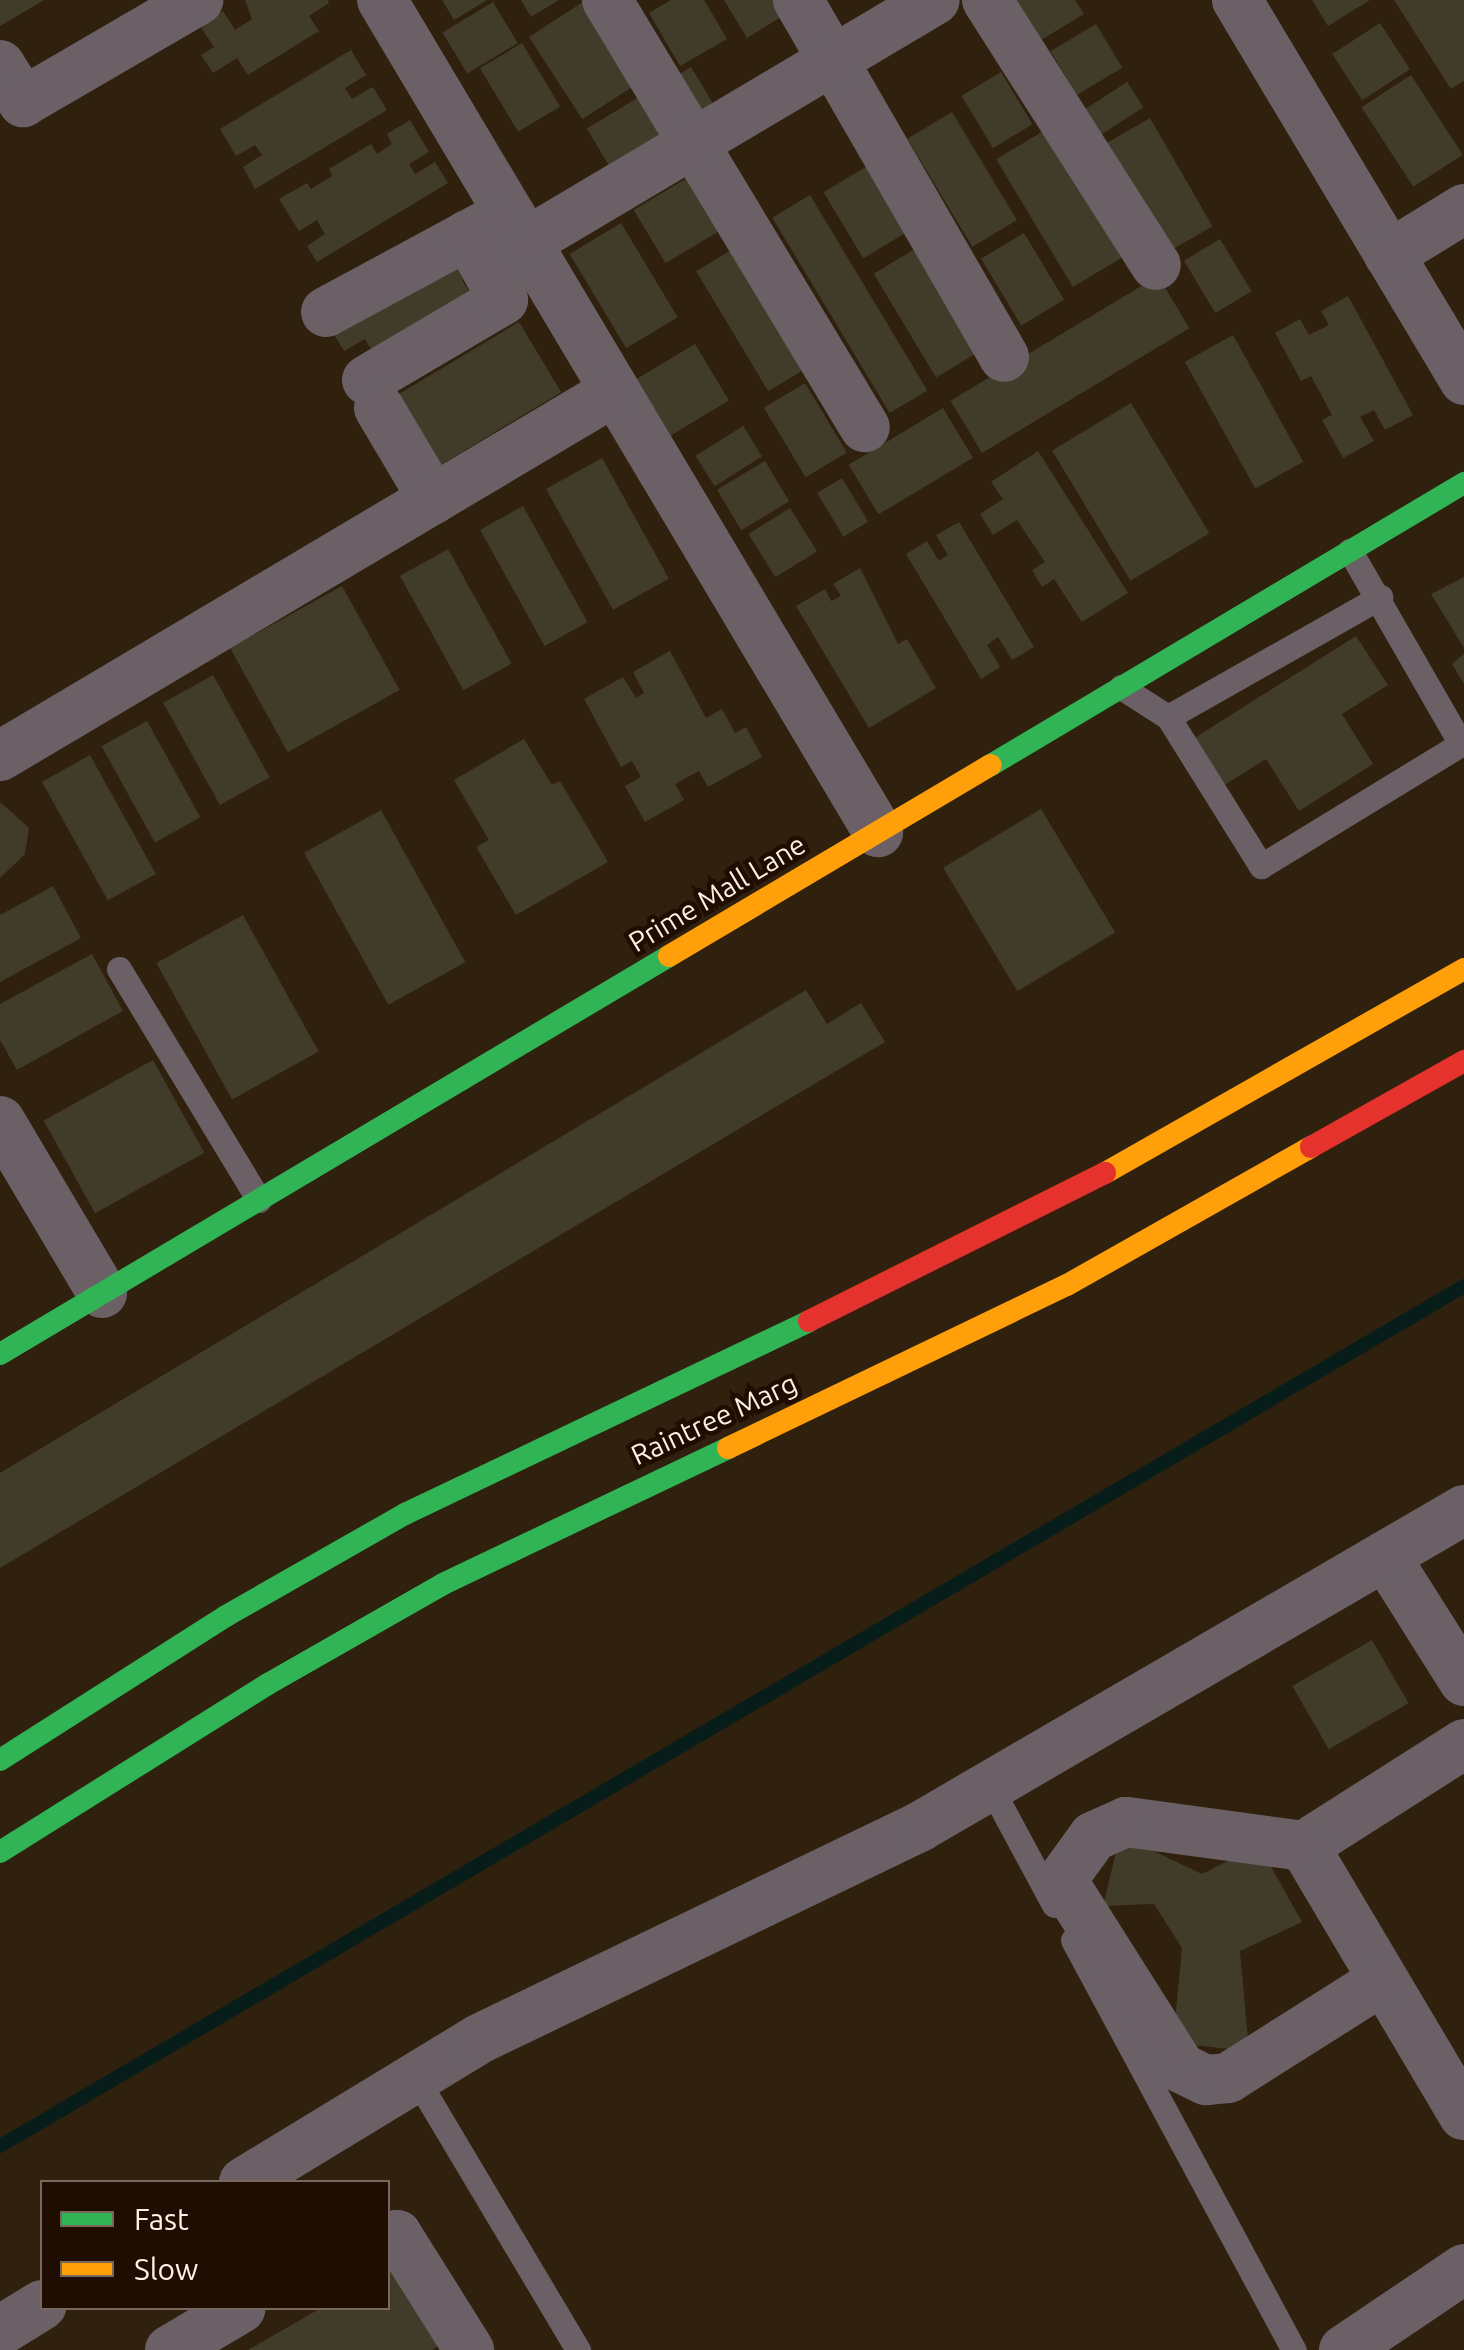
<!DOCTYPE html>
<html>
<head>
<meta charset="utf-8">
<style>
	body { margin:0 }
	#map { position:relative; width:1464px; height:2350px; overflow:hidden; background:#30200e; font-family:Ubuntu,sans-serif }
	div>[style] { position:absolute }
	.stream>* { height:14px; margin:-7px; padding:0 7px; transform-origin:7px; border-radius:7px; background:#071d1a }
	.building>* { inset:0; background:#413c29; transform-origin:0 0 }
	.lane>* { height:25px; margin:-12.5px; padding:0 12.5px; transform-origin:12.5px; border-radius:12.5px; background:#6a6066 }
	.street>* { height:50px; margin:-25px; padding:0 25px; transform-origin:25px; border-radius:25px; background:#6a6066 }
	.fast>* { height:22px; margin:-11px; padding:0 11px; transform-origin:11px; border-radius:11px; background:#30b455 }
	.slow>* { height:22px; margin:-11px; padding:0 11px; transform-origin:11px; border-radius:11px; background:#ff9f0a }
	.jam>* { height:22px; margin:-11px; padding:0 11px; transform-origin:11px; border-radius:11px; background:#e5322d }
	span { translate:-50% -50%; white-space:nowrap; text-align:center; line-height:1.15; -webkit-text-stroke:9px #1e0d00; paint-order:stroke }
	.street-label { font-size:28px; color:#fef1e4 }
	.legend { position:absolute; left:40px; top:2180px; width:350px; height:130px; box-sizing:border-box; background:#1e0d00; border:2px solid #78685b; margin:0; padding:12px 18px; list-style:none; font-size:30px; color:#fef1e4 }
	.legend li { display:flex; align-items:center; gap:20px; height:50px }
	.legend b { width:50px; border:2px solid #78685b }
</style>
</head>
<body>
<div id="map">
	<div class="stream">
		<div style="left:0;top:2146px;width:1698px;rotate:-30.43deg"></div>
	</div>
	<div class="building">
		<div style="clip-path:polygon(0 0,44px 0,0 26px)"></div>
		<div style="clip-path:polygon(245px 0,328px 0,329px 3px,309px 16px,319px 31px,248px 75px,237px 58px,213px 73px,201px 55px,214px 47px,200px 26px,223px 11px,235px 30px,252px 19px)"></div>
		<div style="clip-path:polygon(442px 0,487px 0,454px 20px)"></div>
		<div style="clip-path:polygon(521px 0,559px 0,531px 17px)"></div>
		<div style="left:586px;top:0;width:98px;height:68px;rotate:57deg"></div>
		<div style="clip-path:polygon(671px 0,704px 0,727px 39px,680px 66px,649px 13px)"></div>
		<div style="clip-path:polygon(724px 0,777px 0,786px 14px,747px 38px)"></div>
		<div style="clip-path:polygon(997px 0,1075px 0,1084px 14px,1026px 49px)"></div>
		<div style="clip-path:polygon(1312px 0,1370px 0,1328px 26px)"></div>
		<div style="clip-path:polygon(1394px 0,1464px 0,1464px 81px,1451px 89px)"></div>
		<div style="left:493px;top:2px;width:48px;height:59px;rotate:59deg"></div>
		<div style="left:1380px;top:23px;width:55px;height:57px;rotate:57deg"></div>
		<div style="left:1096px;top:24px;width:51px;height:53px;rotate:59deg"></div>
		<div style="left:522px;top:43px;width:74px;height:49px;rotate:59deg"></div>
		<div style="clip-path:polygon(351px 50px,366px 75px,345px 88px,352px 99px,373px 87px,387px 110px,255px 189px,243px 167px,262px 155px,255px 145px,236px 156px,220px 129px)"></div>
		<div style="left:691px;top:67px;width:61px;height:28px;rotate:59deg"></div>
		<div style="left:1001px;top:72px;width:61px;height:46px;rotate:59deg"></div>
		<div style="left:1411px;top:75px;width:95px;height:59px;rotate:57deg"></div>
		<div style="left:1127px;top:82px;width:30px;height:56px;rotate:57deg"></div>
		<div style="left:639px;top:97px;width:58px;height:61px;rotate:59deg"></div>
		<div style="left:952px;top:112px;width:126px;height:52px;rotate:59deg"></div>
		<div style="left:1150px;top:118px;width:125px;height:55px;rotate:60deg"></div>
		<div style="clip-path:polygon(410px 120px,429px 152px,409px 164px,415px 174px,435px 162px,448px 183px,317px 262px,307px 246px,325px 234px,317px 220px,299px 231px,279px 199px,307px 183px,311px 189px,332px 176px,329px 169px,371px 144px,377px 154px,392px 144px,387px 134px)"></div>
		<div style="left:1045px;top:130px;width:149px;height:57px;rotate:59deg"></div>
		<div style="left:869px;top:165px;width:77px;height:53px;rotate:59deg"></div>
		<div style="left:692px;top:175px;width:62px;height:68px;rotate:59deg"></div>
		<div style="left:810px;top:195px;width:228px;height:44px;rotate:59deg"></div>
		<div style="left:621px;top:223px;width:110px;height:60px;rotate:59deg"></div>
		<div style="left:1024px;top:233px;width:78px;height:50px;rotate:59deg"></div>
		<div style="left:1220px;top:239px;width:61px;height:42px;rotate:59deg"></div>
		<div style="clip-path:polygon(460px 242px,477px 271px,462px 280px,471px 294px,374px 354px,365px 339px,344px 351px,327px 322px)"></div>
		<div style="left:920px;top:246px;width:121px;height:54px;rotate:59deg"></div>
		<div style="left:733px;top:249px;width:140px;height:43px;rotate:59deg"></div>
		<div style="left:1158px;top:276px;width:61px;height:242px;rotate:59deg"></div>
		<div style="clip-path:polygon(1348px 296px,1413px 415px,1385px 430px,1374px 410px,1360px 417px,1374px 441px,1343px 458px,1322px 420px,1332px 415px,1311px 376px,1301px 381px,1275px 333px,1300px 319px,1309px 335px,1329px 325px,1321px 311px)"></div>
		<div style="left:519px;top:322px;width:82px;height:157px;rotate:59deg"></div>
		<div style="left:1233px;top:335px;width:145px;height:55px;rotate:61deg"></div>
		<div style="left:695px;top:344px;width:66px;height:68px;rotate:59deg"></div>
		<div style="left:805px;top:383px;width:81px;height:48px;rotate:59deg"></div>
		<div style="left:1131px;top:403px;width:152px;height:92px;rotate:59deg"></div>
		<div style="left:943px;top:408px;width:58px;height:110px;rotate:59deg"></div>
		<div style="left:743px;top:426px;width:36px;height:56px;rotate:58deg"></div>
		<div style="clip-path:polygon(1038px 451px,1128px 593px,1082px 622px,1054px 579px,1042px 587px,1032px 570px,1045px 562px,1017px 520px,993px 535px,980px 514px,1003px 499px,991px 482px)"></div>
		<div style="left:602px;top:458px;width:138px;height:64px;rotate:61deg"></div>
		<div style="left:765px;top:461px;width:47px;height:56px;rotate:59deg"></div>
		<div style="left:842px;top:478px;width:51px;height:29px;rotate:59deg"></div>
		<div style="left:523px;top:506px;width:133px;height:49px;rotate:61deg"></div>
		<div style="left:790px;top:508px;width:51px;height:49px;rotate:58deg"></div>
		<div style="clip-path:polygon(959px 522px,1034px 647px,1012px 660px,998px 637px,987px 645px,1000px 667px,981px 679px,906px 554px,927px 541px,939px 561px,948px 555px,936px 535px)"></div>
		<div style="left:448px;top:549px;width:131px;height:55px;rotate:61deg"></div>
		<div style="clip-path:polygon(860px 568px,898px 644px,907px 639px,936px 688px,869px 728px,796px 606px,825px 589px,831px 601px,841px 596px,833px 584px)"></div>
		<div style="clip-path:polygon(1464px 577px,1464px 648px,1431px 594px)"></div>
		<div style="left:342px;top:586px;width:119px;height:128px;rotate:61deg"></div>
		<div style="clip-path:polygon(1356px 636px,1388px 685px,1342px 714px,1373px 764px,1299px 811px,1266px 759px,1223px 786px,1193px 739px)"></div>
		<div style="clip-path:polygon(670px 651px,706px 718px,722px 709px,735px 733px,746px 727px,762px 757px,708px 787px,699px 771px,675px 784px,684px 800px,645px 822px,625px 786px,641px 777px,632px 761px,621px 767px,584px 699px,623px 677px,636px 698px,644px 693px,633px 672px)"></div>
		<div style="clip-path:polygon(1464px 654px,1464px 684px,1452px 664px)"></div>
		<div style="left:213px;top:675px;width:117px;height:57px;rotate:61deg"></div>
		<div style="left:147px;top:721px;width:110px;height:52px;rotate:61deg"></div>
		<div style="clip-path:polygon(524px 739px,552px 785px,560px 781px,608px 862px,516px 915px,476px 847px,489px 840px,454px 780px)"></div>
		<div style="left:90px;top:755px;width:136px;height:55px;rotate:61deg"></div>
		<div style="clip-path:polygon(0 802px,29px 828px,25px 854px,0 878px)"></div>
		<div style="left:1041px;top:809px;width:144px;height:114px;rotate:59deg"></div>
		<div style="left:381px;top:810px;width:174px;height:88px;rotate:61deg"></div>
		<div style="clip-path:polygon(53px 886px,81px 938px,0 982px,0 915px)"></div>
		<div style="left:243px;top:915px;width:156px;height:99px;rotate:61deg"></div>
		<div style="clip-path:polygon(92px 954px,123px 1011px,17px 1070px,0 1040px,0 1004px)"></div>
		<div style="clip-path:polygon(806px 990px,827px 1024px,861px 1003px,885px 1042px,0 1568px,0 1473px)"></div>
		<div style="left:153px;top:1060px;width:106px;height:125px;rotate:61deg"></div>
		<div style="left:1372px;top:1640px;width:73px;height:92px;rotate:60deg"></div>
		<div style="clip-path:polygon(1120px 1835px,1202px 1874px,1259px 1845px,1302px 1922px,1240px 1951px,1249px 2051px,1173px 2043px,1182px 1948px,1154px 1904px,1103px 1906px)"></div>
		<div style="clip-path:polygon(398px 2263px,444px 2343px,432px 2350px,248px 2350px,321px 2308px,388px 2308px,388px 2269px)"></div>
	</div>
	<div class="lane">
		<div style="left:1121px;top:687px;width:56px;rotate:32.6deg"></div>
		<div style="left:1168px;top:717px;width:244px;rotate:-29.5deg"></div>
		<div style="left:1168px;top:717px;width:176px;rotate:58deg"></div>
		<div style="left:1261px;top:866px;width:234px;rotate:-31.4deg"></div>
		<div style="left:1461px;top:744px;width:223px;rotate:-119.9deg"></div>
		<div style="left:119px;top:969px;width:270px;rotate:58.8deg"></div>
		<div style="left:990px;top:1786px;width:135px;rotate:61.7deg"></div>
		<div style="left:1073px;top:1940px;width:466px;rotate:61.7deg"></div>
		<div style="left:416px;top:2078px;width:317px;rotate:59.2deg"></div>
	</div>
	<div class="street">
		<div style="left:382px;top:0;width:969px;rotate:59.2deg"></div>
		<div style="left:607px;top:0;width:499px;rotate:58.9deg"></div>
		<div style="left:798px;top:0;width:412px;rotate:60deg"></div>
		<div style="left:987px;top:0;width:314px;rotate:57.5deg"></div>
		<div style="left:1237px;top:0;width:443px;rotate:59.1deg"></div>
		<div style="left:0;top:65px;width:44px;rotate:58.1deg"></div>
		<div style="left:23px;top:102px;width:203px;rotate:-30.2deg"></div>
		<div style="left:527px;top:242px;width:474px;rotate:-30.7deg"></div>
		<div style="left:1389px;top:255px;width:88px;rotate:-31.5deg"></div>
		<div style="left:326px;top:312px;width:193px;rotate:-28.4deg"></div>
		<div style="left:367px;top:380px;width:158px;rotate:-30.5deg"></div>
		<div style="left:503px;top:300px;width:74px;rotate:-118.3deg"></div>
		<div style="left:379px;top:408px;width:106px;rotate:59.3deg"></div>
		<div style="left:0;top:756px;width:715px;rotate:-30.69deg"></div>
		<div style="left:0;top:1121px;width:200px;rotate:59.3deg"></div>
		<div style="left:1385px;top:1556px;width:148px;rotate:57.7deg"></div>
		<div style="left:1464px;top:1744px;width:190px;rotate:147.5deg"></div>
		<div style="left:1304px;top:1846px;width:313px;rotate:59.3deg"></div>
		<div style="left:1304px;top:1846px;width:180px;rotate:-172.3deg"></div>
		<div style="left:1126px;top:1822px;width:36px;rotate:156deg"></div>
		<div style="left:1093px;top:1837px;width:53px;rotate:125.8deg"></div>
		<div style="left:1062px;top:1880px;width:222px;rotate:57.7deg"></div>
		<div style="left:1181px;top:2068px;width:28px;rotate:26deg"></div>
		<div style="left:1206px;top:2080px;width:22px;rotate:-5deg"></div>
		<div style="left:1228px;top:2078px;width:183px;rotate:-32.3deg"></div>
		<div style="left:244px;top:2182px;width:275px;rotate:-31.3deg"></div>
		<div style="left:479px;top:2039px;width:491px;rotate:-25.7deg"></div>
		<div style="left:921px;top:1826px;width:628px;rotate:-30.2deg"></div>
		<div style="left:388px;top:2239px;width:10px;rotate:-24deg"></div>
		<div style="left:397px;top:2235px;width:136px;rotate:57.9deg"></div>
		<div style="left:0;top:2331px;width:49px;rotate:-31.8deg"></div>
		<div style="left:170px;top:2350px;width:82px;rotate:-30.6deg"></div>
		<div style="left:1344px;top:2350px;width:145px;rotate:-34deg"></div>
	</div>
	<div class="fast">
		<div style="left:991px;top:765px;width:551px;rotate:-30.8deg"></div>
		<div style="left:0;top:1354px;width:778px;rotate:-30.75deg"></div>
		<div style="left:0;top:1760px;width:268px;rotate:-32.5deg"></div>
		<div style="left:226px;top:1616px;width:206px;rotate:-29.7deg"></div>
		<div style="left:405px;top:1514px;width:448px;rotate:-25.5deg"></div>
		<div style="left:0;top:1852px;width:316px;rotate:-32.1deg"></div>
		<div style="left:268px;top:1684px;width:202px;rotate:-29.7deg"></div>
		<div style="left:443px;top:1584px;width:316px;rotate:-25.5deg"></div>
	</div>
	<div class="slow">
		<div style="left:669px;top:956px;width:374px;rotate:-30.7deg"></div>
		<div style="left:1105px;top:1173px;width:413px;rotate:-29.6deg"></div>
		<div style="left:728px;top:1448px;width:376px;rotate:-25.7deg"></div>
		<div style="left:1067px;top:1285px;width:280px;rotate:-29.5deg"></div>
	</div>
	<div class="jam">
		<div style="left:1311px;top:1147px;width:176px;rotate:-29.3deg"></div>
		<div style="left:809px;top:1321px;width:331px;rotate:-26.6deg"></div>
	</div>
	<div class="street-label">
		<span style="left:717px;top:893px;rotate:-31deg">Prime Mall Lane</span>
		<span style="left:714px;top:1419px;rotate:-25deg">Raintree Marg</span>
	</div>
	<ul class="legend">
	<li><b style="height:12px;background:#30b455"></b>Fast</li>
	<li><b style="height:12px;background:#ff9f0a"></b>Slow</li>
	</ul>
</div>
</body>
</html>
